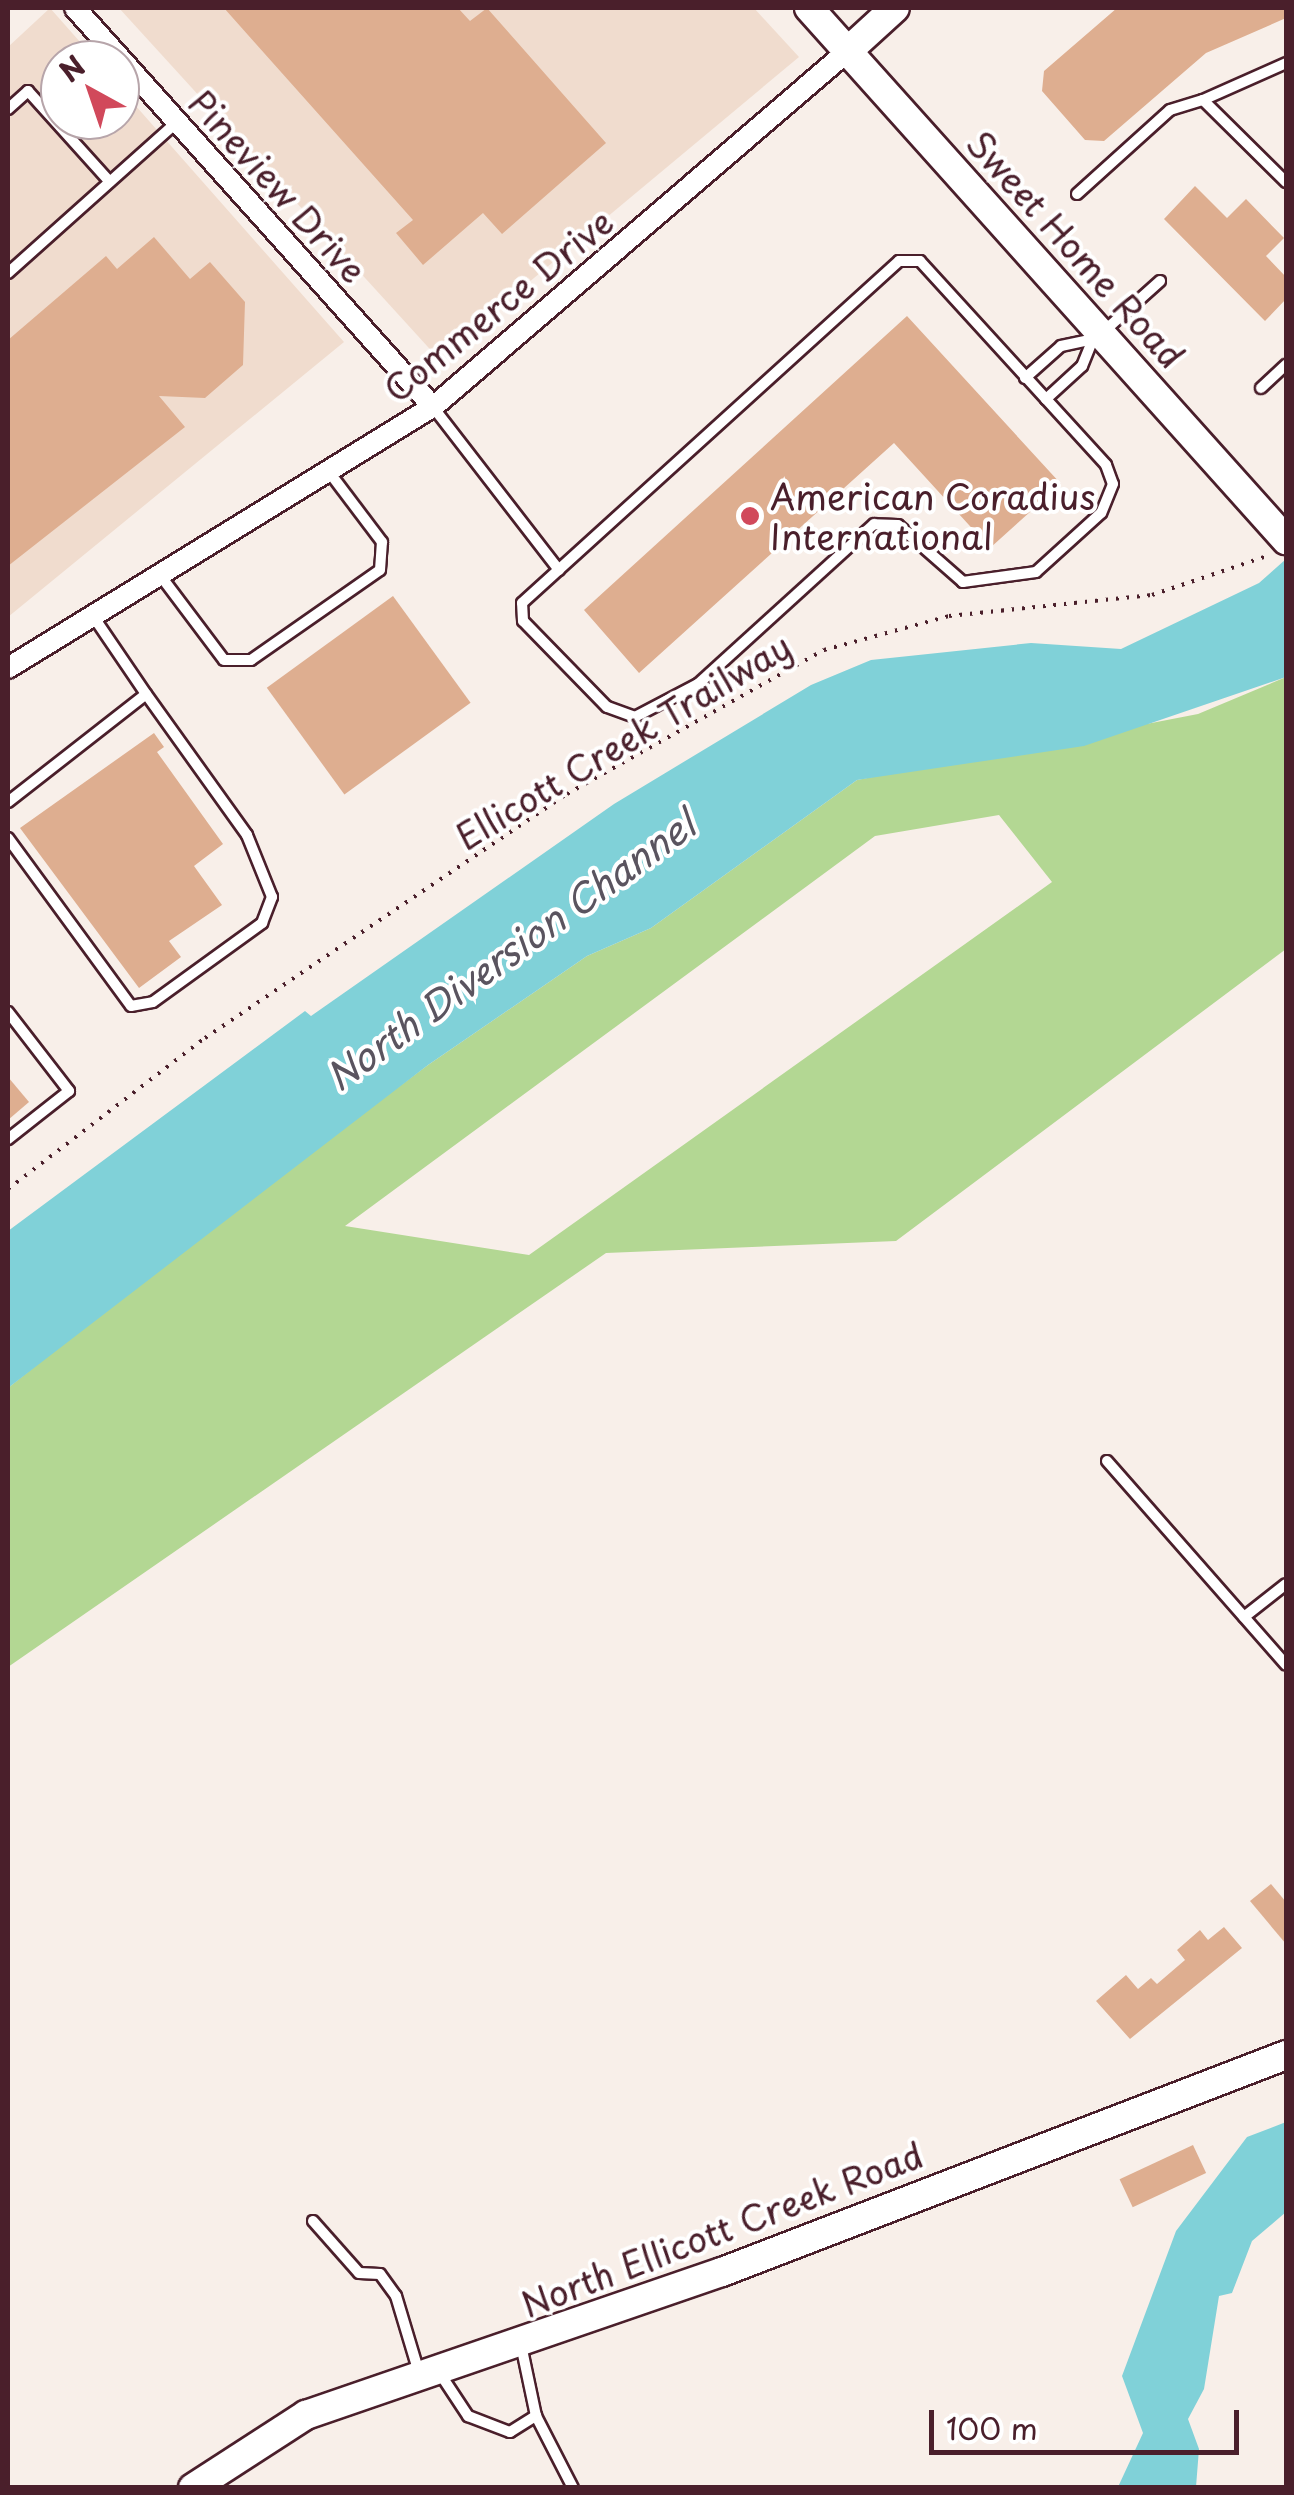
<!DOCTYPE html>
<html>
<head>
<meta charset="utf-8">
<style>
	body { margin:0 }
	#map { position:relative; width:1294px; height:2495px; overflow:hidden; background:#f8efe9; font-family:"Playpen Sans",sans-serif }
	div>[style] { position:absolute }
	.built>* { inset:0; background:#f0dcce }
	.green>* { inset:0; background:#b3d793 }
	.water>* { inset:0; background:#80d1d8 }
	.building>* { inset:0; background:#deae90; transform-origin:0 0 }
	.path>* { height:4px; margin-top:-2px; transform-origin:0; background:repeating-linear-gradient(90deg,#4a1f2b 0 2.5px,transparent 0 10.5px) }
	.roads { filter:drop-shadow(2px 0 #4a1f2b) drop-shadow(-2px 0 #4a1f2b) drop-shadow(0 2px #4a1f2b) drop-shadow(0 -2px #4a1f2b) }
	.lane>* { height:10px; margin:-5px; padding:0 5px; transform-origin:5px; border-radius:5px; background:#fff }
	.street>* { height:20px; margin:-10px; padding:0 10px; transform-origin:10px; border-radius:10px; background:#fff }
	.secondary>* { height:28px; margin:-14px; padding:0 14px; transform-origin:14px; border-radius:14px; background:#fff }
	.dots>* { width:28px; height:28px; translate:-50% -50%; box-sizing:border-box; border:5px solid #fff; border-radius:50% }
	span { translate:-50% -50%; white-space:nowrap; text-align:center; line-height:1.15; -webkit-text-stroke:8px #fff; paint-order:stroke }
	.street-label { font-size:35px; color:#4a1f2b }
	.poi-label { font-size:35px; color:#4a1f2b }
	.left { translate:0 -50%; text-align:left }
	.water-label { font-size:38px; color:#5a545f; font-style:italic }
	.frame { position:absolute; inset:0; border:10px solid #4a1f2b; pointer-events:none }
	.north { position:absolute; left:40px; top:40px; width:100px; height:100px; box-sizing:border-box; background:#fff; border:2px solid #b7a5aa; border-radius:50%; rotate:320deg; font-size:28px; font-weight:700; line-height:40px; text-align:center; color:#4a1f2b }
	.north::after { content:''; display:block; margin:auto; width:35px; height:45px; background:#d1495b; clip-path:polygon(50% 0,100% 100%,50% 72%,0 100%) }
	.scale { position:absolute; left:929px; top:2410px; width:310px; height:45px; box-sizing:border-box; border:5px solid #4a1f2b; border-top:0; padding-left:12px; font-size:30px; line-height:35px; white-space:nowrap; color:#4a1f2b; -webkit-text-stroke:8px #fff; paint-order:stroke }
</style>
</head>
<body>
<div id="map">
	<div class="built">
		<div style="clip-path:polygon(50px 8px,96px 60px,60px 60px,60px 120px,120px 120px,120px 88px,344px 342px,8px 617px,8px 47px)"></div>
		<div style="clip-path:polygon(119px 8px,754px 8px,799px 57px,438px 358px)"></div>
	</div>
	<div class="green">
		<div style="clip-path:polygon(evenodd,1286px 677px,1286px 949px,896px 1241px,606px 1253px,8px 1667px,8px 1388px,181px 1249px,428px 1065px,587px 956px,651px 928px,857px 780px,1198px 714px,1286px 677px,999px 815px,1052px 882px,529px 1255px,345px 1226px,875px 836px,999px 815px)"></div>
	</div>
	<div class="water">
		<div style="clip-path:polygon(1286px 559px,1286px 677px,1084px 746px,857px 780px,651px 928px,587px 956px,428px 1065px,8px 1388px,8px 1231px,305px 1011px,311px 1016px,614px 804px,811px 685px,871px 660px,1031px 643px,1121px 649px,1259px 583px)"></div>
		<div style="clip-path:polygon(1286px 2122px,1286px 2212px,1252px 2241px,1232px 2293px,1219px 2296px,1204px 2389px,1188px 2419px,1199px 2449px,1196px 2487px,1118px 2487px,1143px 2433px,1122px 2376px,1176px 2231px,1247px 2137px)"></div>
	</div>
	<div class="building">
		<div style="clip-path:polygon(224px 8px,458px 8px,470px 21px,487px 8px,606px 143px,502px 234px,483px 213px,423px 265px,396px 233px,413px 220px)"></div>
		<div style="clip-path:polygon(1117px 8px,1286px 8px,1286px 18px,1206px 53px,1104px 141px,1085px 140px,1042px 91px,1044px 71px)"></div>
		<div style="clip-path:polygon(1195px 186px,1227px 218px,1246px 199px,1284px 238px,1266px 256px,1286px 277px,1286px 299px,1265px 321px,1164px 219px)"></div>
		<div style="clip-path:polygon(154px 237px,190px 279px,210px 262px,245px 302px,243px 365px,205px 398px,159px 396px,185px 427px,8px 566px,8px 340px,106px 256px,117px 269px)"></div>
		<div style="clip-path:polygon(907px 316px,1061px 484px,990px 548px,894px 443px,639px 673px,584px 610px)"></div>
		<div style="left:393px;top:596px;width:132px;height:156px;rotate:54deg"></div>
		<div style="clip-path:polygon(154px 733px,164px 747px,157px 752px,223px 844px,194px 866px,222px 905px,169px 941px,181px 957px,139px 988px,20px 828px)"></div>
		<div style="clip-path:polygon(8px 1077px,29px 1102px,8px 1120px)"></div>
		<div style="clip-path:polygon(1271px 1884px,1286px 1902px,1286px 1944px,1250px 1901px)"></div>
		<div style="clip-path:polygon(1224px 1927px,1242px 1948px,1130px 2039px,1096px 2001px,1126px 1975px,1138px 1989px,1151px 1978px,1157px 1984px,1185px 1960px,1177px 1950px,1200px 1930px,1208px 1940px)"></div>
		<div style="left:1193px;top:2145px;width:31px;height:81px;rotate:65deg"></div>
	</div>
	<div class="path">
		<div style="left:8px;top:1189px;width:248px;rotate:-37.5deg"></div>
		<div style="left:205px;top:1038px;width:437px;rotate:-34deg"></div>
		<div style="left:567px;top:794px;width:295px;rotate:-29.3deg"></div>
		<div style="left:824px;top:650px;width:130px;rotate:-15.2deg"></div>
		<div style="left:949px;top:616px;width:204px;rotate:-5.9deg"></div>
		<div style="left:1152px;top:595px;width:121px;rotate:-18.7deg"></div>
	</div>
	<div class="roads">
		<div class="lane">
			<div style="left:1203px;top:100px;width:91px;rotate:-24deg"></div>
			<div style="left:8px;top:109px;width:27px;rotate:-42deg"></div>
			<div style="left:28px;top:91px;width:122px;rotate:48deg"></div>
			<div style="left:1077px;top:194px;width:125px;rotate:-42.1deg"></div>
			<div style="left:1170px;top:110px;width:34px;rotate:-17deg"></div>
			<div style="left:1203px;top:100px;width:117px;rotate:44.7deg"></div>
			<div style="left:899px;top:261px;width:21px"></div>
			<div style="left:920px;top:261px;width:276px;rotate:47.6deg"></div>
			<div style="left:1106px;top:465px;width:20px;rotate:70deg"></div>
			<div style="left:1113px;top:484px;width:31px;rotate:112deg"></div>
			<div style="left:1101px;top:513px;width:88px;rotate:137.8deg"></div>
			<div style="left:1036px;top:572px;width:74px;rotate:172.2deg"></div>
			<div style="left:963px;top:582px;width:86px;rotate:-138.8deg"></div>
			<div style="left:898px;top:525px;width:24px;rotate:-178deg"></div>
			<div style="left:874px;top:524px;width:238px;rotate:137.7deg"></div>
			<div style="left:698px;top:684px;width:71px;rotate:152.4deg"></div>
			<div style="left:635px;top:717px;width:30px;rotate:-160deg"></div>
			<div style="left:607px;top:707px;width:120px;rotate:-134.3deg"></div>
			<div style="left:523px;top:621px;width:18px;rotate:-93deg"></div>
			<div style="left:522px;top:603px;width:509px;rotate:-42.21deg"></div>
			<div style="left:8px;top:273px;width:227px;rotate:-41.8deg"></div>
			<div style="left:1102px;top:333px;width:78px;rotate:-41.9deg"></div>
			<div style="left:1025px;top:378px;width:48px;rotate:-41.6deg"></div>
			<div style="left:1061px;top:346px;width:33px;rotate:-12deg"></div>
			<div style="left:1093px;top:339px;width:29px;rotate:112deg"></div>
			<div style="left:1082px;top:366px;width:49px;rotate:137.5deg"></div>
			<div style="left:1261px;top:388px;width:34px;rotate:-43deg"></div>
			<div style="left:433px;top:407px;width:206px;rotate:52.3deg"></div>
			<div style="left:160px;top:575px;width:106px;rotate:53deg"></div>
			<div style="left:224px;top:660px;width:27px"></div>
			<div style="left:251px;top:660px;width:157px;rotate:-34.9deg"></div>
			<div style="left:380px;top:570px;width:28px;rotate:-86deg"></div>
			<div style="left:382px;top:542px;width:88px;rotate:-127.1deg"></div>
			<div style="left:8px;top:802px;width:175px;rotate:-38deg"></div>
			<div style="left:146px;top:694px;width:94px;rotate:-124.2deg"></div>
			<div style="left:8px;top:838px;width:208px;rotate:53.8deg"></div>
			<div style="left:131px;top:1006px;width:22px;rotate:-10deg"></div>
			<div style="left:153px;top:1002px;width:135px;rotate:-35.9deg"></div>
			<div style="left:262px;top:923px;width:28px;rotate:-69deg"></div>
			<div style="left:272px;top:897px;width:67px;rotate:-112deg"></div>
			<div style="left:247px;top:835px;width:173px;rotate:-125.6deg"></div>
			<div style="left:8px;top:1012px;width:100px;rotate:52.3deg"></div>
			<div style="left:69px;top:1091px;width:78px;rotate:141.8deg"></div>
			<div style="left:1107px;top:1461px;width:271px;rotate:48.7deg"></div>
			<div style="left:1244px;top:1617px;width:53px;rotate:-38.2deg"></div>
			<div style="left:313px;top:2221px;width:69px;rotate:48.5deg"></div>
			<div style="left:359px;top:2273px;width:21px;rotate:3deg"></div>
			<div style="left:380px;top:2274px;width:27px;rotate:54deg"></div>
			<div style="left:396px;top:2296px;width:84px;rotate:73.3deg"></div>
			<div style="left:439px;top:2372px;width:53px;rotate:56.6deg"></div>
			<div style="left:468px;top:2416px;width:45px;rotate:20.9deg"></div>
			<div style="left:510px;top:2432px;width:31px;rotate:-32deg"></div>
			<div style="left:536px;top:2416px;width:73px;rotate:-101.9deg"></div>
			<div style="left:536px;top:2416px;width:81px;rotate:62.8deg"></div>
		</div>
		<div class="street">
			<div style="left:75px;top:8px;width:536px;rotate:48.1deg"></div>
			<div style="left:8px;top:668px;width:499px;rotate:-31.6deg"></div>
			<div style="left:433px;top:407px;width:548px;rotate:-40.64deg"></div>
		</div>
		<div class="secondary">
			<div style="left:809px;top:8px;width:715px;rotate:48.12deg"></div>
			<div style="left:849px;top:50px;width:62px;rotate:-42.4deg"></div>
			<div style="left:193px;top:2488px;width:135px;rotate:-32.9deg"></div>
			<div style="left:306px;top:2415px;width:440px;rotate:-19deg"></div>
			<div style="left:722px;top:2272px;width:604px;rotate:-21.04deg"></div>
		</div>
	</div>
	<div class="dots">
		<div style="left:750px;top:516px;background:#d1495b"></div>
	</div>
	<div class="street-label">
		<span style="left:278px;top:186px;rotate:48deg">Pineview Drive</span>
		<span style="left:1076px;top:249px;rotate:48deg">Sweet Home Road</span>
		<span style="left:498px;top:305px;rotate:-39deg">Commerce Drive</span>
		<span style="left:623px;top:741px;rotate:-31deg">Ellicott Creek Trailway</span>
		<span style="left:722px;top:2229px;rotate:-21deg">North Ellicott Creek Road</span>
	</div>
	<div class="poi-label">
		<span class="left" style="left:770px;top:516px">American Coradius<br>International</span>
	</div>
	<div class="water-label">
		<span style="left:510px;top:950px;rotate:-36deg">North Diversion Channel</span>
	</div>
	<div class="frame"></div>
	<div class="north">N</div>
	<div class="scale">100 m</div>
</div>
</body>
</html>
